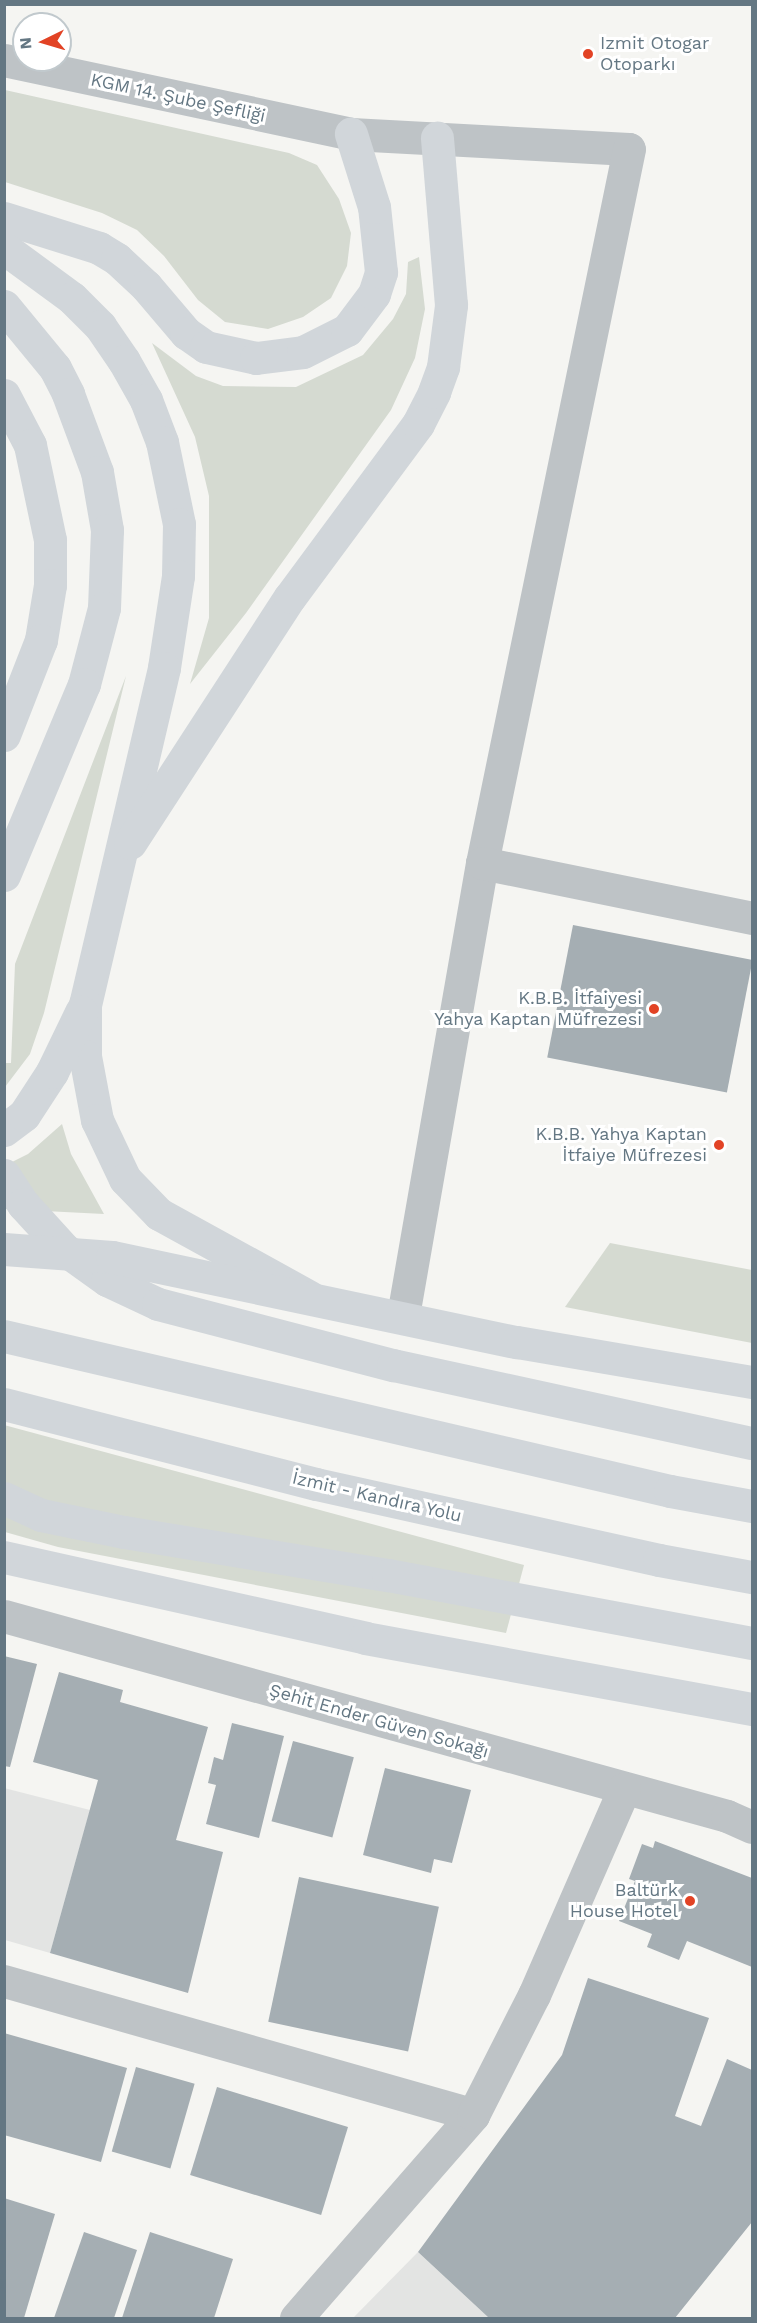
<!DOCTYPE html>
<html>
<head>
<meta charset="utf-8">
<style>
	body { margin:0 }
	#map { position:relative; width:757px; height:2323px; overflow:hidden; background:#f5f5f2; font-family:"Work Sans",sans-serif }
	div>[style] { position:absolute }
	.built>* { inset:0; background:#e3e4e3 }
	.green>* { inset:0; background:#d5dad1 }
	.building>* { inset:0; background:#a5aeb3; transform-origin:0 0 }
	.minor>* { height:33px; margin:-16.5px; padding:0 16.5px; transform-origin:16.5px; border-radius:16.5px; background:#bec3c6 }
	.highway>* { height:33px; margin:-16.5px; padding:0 16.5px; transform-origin:16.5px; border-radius:16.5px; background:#d1d6da }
	.dots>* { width:16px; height:16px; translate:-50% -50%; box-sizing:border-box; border:3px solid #fff; border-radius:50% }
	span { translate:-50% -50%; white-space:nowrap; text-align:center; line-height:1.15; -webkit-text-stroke:6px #fff; paint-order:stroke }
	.poi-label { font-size:18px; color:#647783 }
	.left { translate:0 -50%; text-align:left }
	.right { translate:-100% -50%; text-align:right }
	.street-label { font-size:18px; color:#647783 }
	.frame { position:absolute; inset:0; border:6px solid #647783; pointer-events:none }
	.north { position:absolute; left:12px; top:12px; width:60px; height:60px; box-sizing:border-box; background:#fff; border:2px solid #c1c9cd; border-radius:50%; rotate:265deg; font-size:16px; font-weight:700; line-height:24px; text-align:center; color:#647783 }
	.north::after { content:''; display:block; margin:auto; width:21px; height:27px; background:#e24325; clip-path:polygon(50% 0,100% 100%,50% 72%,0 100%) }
</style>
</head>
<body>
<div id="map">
	<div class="built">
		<div style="clip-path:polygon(4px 1788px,90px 1810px,50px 1953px,5px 1940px)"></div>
		<div style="clip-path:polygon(418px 2252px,489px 2318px,353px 2318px)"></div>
	</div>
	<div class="green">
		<div style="clip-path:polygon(5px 90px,289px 153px,317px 165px,339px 199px,351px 233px,347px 266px,331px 298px,303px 317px,268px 329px,225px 322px,198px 300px,164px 256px,137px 230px,102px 213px,5px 182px)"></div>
		<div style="clip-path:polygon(419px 257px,425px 309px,415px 358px,391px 410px,246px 613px,190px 684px,209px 618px,209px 496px,195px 437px,152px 343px,196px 376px,223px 386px,296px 387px,363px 355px,393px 319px,406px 294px,408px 262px)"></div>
		<div style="clip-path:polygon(126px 676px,44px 1013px,30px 1054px,5px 1087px,5px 1063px,11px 1063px,15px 964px)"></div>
		<div style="clip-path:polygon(62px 1124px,71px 1154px,104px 1214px,5px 1209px,4px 1166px,28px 1154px)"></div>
		<div style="clip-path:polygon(610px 1243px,752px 1270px,752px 1343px,565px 1307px)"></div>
		<div style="clip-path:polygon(4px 1425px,524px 1565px,506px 1633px,58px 1547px,5px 1532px)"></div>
	</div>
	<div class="building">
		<div style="left:573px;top:925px;width:183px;height:135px;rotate:11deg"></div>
		<div style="clip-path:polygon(4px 1656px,37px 1664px,10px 1767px,4px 1766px)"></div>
		<div style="clip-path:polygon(59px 1672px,123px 1690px,120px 1702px,208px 1727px,176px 1840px,223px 1852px,188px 1993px,50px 1953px,98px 1780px,33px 1762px)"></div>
		<div style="clip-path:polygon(232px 1723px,284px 1736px,259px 1838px,206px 1824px,216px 1785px,208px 1783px,214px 1757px,223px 1760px)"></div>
		<div style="left:293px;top:1741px;width:63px;height:83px;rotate:15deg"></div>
		<div style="clip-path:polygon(385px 1768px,471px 1790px,452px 1863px,434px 1859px,431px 1873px,363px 1855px)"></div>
		<div style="clip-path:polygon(655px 1841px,752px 1878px,752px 1967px,687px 1941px,679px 1960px,647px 1947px,652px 1934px,619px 1921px,635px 1881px,629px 1879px,642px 1844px,653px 1848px)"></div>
		<div style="left:299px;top:1877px;width:143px;height:148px;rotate:12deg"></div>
		<div style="clip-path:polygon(588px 1978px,709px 2018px,675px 2116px,701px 2126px,727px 2059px,752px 2070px,752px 2222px,675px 2318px,489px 2318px,418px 2252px,562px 2055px)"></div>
		<div style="clip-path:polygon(4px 2033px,127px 2068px,101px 2162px,4px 2135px)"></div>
		<div style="left:136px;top:2067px;width:61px;height:88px;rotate:16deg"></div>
		<div style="left:217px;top:2087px;width:137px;height:92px;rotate:17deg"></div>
		<div style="clip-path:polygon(4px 2198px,55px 2214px,24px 2318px,4px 2318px)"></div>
		<div style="clip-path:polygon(84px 2232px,137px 2250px,114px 2318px,54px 2318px)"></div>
		<div style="clip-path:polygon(150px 2232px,233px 2259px,214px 2318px,122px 2318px)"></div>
	</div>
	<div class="minor">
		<div style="left:4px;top:60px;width:355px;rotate:12deg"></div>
		<div style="left:351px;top:134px;width:278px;rotate:3.1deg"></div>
		<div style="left:629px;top:149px;width:729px;rotate:101.63deg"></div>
		<div style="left:482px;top:863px;width:461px;rotate:99.9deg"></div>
		<div style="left:482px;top:863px;width:276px;rotate:11.5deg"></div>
		<div style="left:4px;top:1616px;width:750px;rotate:15.46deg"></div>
		<div style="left:727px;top:1816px;width:27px;rotate:24deg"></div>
		<div style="left:4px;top:1981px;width:488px;rotate:15.9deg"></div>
		<div style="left:296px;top:2318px;width:269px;rotate:-48.9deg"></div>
		<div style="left:473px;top:2115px;width:135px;rotate:-63.1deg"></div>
		<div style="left:534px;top:1995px;width:225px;rotate:-66.4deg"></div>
	</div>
	<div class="highway">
		<div style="left:4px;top:218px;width:100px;rotate:17.5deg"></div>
		<div style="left:99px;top:248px;width:21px;rotate:31deg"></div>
		<div style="left:117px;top:259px;width:40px;rotate:43deg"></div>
		<div style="left:146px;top:286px;width:62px;rotate:49.6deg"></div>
		<div style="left:186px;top:333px;width:24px;rotate:35deg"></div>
		<div style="left:206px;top:347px;width:51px;rotate:12.4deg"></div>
		<div style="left:256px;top:358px;width:47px;rotate:-7.3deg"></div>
		<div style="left:303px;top:352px;width:49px;rotate:-26.6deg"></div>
		<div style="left:347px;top:330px;width:45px;rotate:-53.1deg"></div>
		<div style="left:374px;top:294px;width:23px;rotate:-72deg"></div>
		<div style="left:381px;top:272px;width:65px;rotate:-96.1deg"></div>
		<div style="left:374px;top:207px;width:77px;rotate:-107.5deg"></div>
		<div style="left:4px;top:248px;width:84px;rotate:36.3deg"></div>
		<div style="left:72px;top:298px;width:40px;rotate:45deg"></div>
		<div style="left:100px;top:326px;width:42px;rotate:55.6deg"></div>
		<div style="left:124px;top:361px;width:45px;rotate:60.6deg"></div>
		<div style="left:146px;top:400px;width:45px;rotate:69.1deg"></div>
		<div style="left:162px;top:442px;width:84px;rotate:78.3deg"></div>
		<div style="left:179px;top:524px;width:52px;rotate:91.1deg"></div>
		<div style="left:178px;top:576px;width:93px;rotate:98.7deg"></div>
		<div style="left:164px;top:668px;width:345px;rotate:103.2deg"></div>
		<div style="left:85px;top:1004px;width:52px;rotate:90deg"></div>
		<div style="left:85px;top:1056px;width:65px;rotate:79.4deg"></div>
		<div style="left:97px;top:1120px;width:65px;rotate:64.6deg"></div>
		<div style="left:125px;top:1179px;width:49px;rotate:45.8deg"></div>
		<div style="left:159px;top:1214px;width:172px;rotate:28.8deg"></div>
		<div style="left:4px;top:306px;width:80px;rotate:50.6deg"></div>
		<div style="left:55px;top:368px;width:29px;rotate:63deg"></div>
		<div style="left:68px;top:394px;width:83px;rotate:69.6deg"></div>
		<div style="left:97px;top:472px;width:59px;rotate:80.2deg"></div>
		<div style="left:107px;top:530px;width:78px;rotate:92.2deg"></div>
		<div style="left:104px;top:608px;width:79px;rotate:104.7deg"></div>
		<div style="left:84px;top:684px;width:207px;rotate:112.7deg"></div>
		<div style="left:4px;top:395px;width:56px;rotate:62.5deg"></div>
		<div style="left:30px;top:445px;width:97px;rotate:78.1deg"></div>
		<div style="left:50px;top:540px;width:45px;rotate:90deg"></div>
		<div style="left:50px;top:585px;width:56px;rotate:99.3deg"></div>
		<div style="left:41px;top:640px;width:102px;rotate:111.3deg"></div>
		<div style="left:130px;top:843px;width:293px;rotate:-57deg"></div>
		<div style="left:290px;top:597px;width:215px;rotate:-53.5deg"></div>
		<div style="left:418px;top:424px;width:36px;rotate:-63deg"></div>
		<div style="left:434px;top:392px;width:27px;rotate:-70deg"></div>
		<div style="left:443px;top:367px;width:63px;rotate:-82.6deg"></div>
		<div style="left:451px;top:305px;width:168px;rotate:-94.8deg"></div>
		<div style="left:4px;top:1130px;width:25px;rotate:-37deg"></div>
		<div style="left:24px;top:1115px;width:51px;rotate:-56.9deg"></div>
		<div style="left:52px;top:1072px;width:67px;rotate:-64.2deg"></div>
		<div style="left:4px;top:1175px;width:35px;rotate:57deg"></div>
		<div style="left:23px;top:1204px;width:62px;rotate:47.6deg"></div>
		<div style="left:65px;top:1250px;width:52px;rotate:35.5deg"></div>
		<div style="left:107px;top:1280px;width:56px;rotate:25.2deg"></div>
		<div style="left:158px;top:1304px;width:243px;rotate:14.6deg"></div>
		<div style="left:393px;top:1365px;width:367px;rotate:12.3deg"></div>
		<div style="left:4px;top:1249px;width:108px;rotate:4.2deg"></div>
		<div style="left:112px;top:1257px;width:414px;rotate:11.9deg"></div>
		<div style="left:517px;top:1342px;width:238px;rotate:9.7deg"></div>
		<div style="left:4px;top:1336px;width:684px;rotate:13.1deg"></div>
		<div style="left:670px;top:1491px;width:83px;rotate:10.4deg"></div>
		<div style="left:4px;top:1404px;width:322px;rotate:14.4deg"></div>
		<div style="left:316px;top:1484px;width:351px;rotate:12.5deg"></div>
		<div style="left:659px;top:1560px;width:95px;rotate:10.4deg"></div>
		<div style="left:4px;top:1498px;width:41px;rotate:24.7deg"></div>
		<div style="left:41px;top:1515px;width:85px;rotate:11.6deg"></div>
		<div style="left:124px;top:1532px;width:267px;rotate:9.3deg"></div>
		<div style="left:388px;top:1575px;width:370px;rotate:10.6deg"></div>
		<div style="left:4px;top:1557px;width:370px;rotate:12.6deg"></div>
		<div style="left:365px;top:1638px;width:393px;rotate:10.4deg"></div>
	</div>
	<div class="dots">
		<div style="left:588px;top:54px;background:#e24325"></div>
		<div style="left:654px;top:1009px;background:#e24325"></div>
		<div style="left:719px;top:1145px;background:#e24325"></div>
		<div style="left:690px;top:1901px;background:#e24325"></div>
	</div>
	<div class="poi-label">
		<span class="left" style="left:600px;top:54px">Izmit Otogar<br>Otoparkı</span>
		<span class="right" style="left:642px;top:1009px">K.B.B. İtfaiyesi<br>Yahya Kaptan Müfrezesi</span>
		<span class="right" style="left:707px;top:1145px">K.B.B. Yahya Kaptan<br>İtfaiye Müfrezesi</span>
		<span class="right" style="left:678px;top:1901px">Baltürk<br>House Hotel</span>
	</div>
	<div class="street-label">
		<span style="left:178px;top:98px;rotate:12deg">KGM 14. Şube Şefliği</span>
		<span style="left:377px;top:1497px;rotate:13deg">İzmit - Kandıra Yolu</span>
		<span style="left:379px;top:1721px;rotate:16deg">Şehit Ender Güven Sokağı</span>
	</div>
	<div class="frame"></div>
	<div class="north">N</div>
</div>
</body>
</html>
